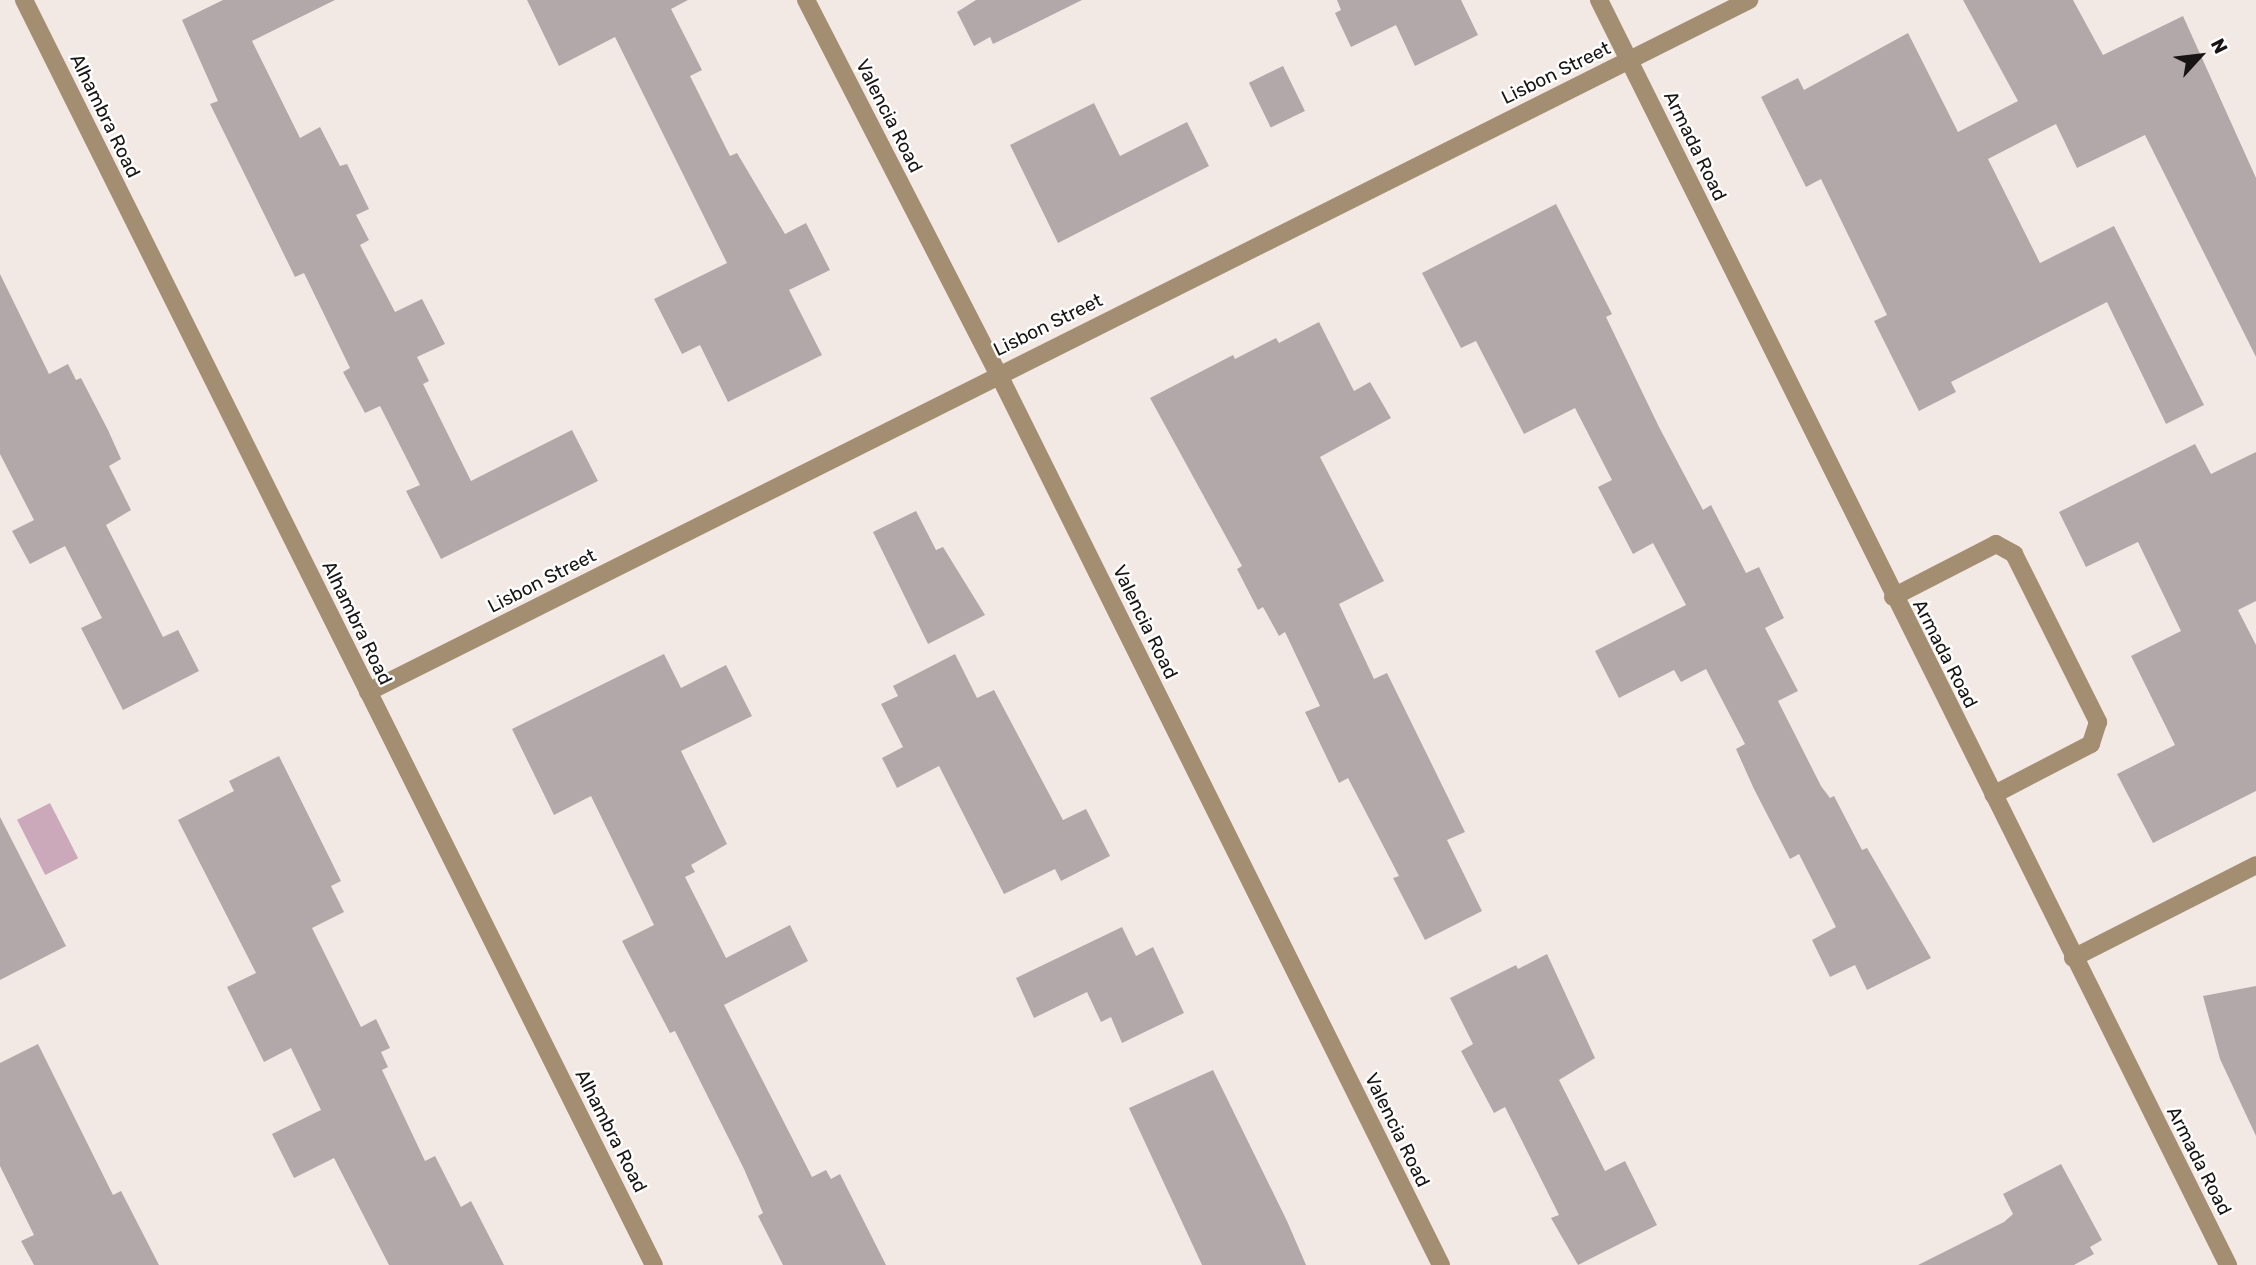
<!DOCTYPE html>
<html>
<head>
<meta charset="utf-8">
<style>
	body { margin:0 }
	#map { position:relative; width:2256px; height:1265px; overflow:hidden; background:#f3e9e4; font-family:Rubik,sans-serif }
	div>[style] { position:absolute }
	.water>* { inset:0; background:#cba9ba; transform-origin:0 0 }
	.building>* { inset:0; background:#b3a8a9; transform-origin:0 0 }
	.service>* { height:18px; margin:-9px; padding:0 9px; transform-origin:9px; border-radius:9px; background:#a48e72 }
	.minor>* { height:18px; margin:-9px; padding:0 9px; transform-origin:9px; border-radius:9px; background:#a48e72 }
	span { translate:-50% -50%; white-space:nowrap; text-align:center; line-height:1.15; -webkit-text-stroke:5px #fff; paint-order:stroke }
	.street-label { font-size:19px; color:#181413 }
	.north { position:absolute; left:2165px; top:21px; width:70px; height:70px; -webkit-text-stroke:5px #fff; paint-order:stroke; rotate:63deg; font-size:19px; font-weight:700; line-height:28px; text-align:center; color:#181413 }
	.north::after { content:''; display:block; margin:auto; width:24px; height:32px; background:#181413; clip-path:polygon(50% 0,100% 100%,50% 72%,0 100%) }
</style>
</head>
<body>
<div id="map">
	<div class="water">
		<div style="left:50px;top:803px;width:62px;height:37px;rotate:63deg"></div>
	</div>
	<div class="building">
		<div style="clip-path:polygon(223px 0,335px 0,252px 41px,300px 138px,320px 127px,340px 166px,347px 164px,369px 209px,356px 215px,369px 240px,360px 245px,395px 312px,422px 299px,445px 344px,417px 357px,429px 381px,423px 384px,471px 481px,572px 430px,598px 481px,441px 559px,406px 491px,420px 485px,380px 406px,365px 413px,343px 372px,350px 368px,304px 273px,295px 277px,210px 104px,218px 101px,182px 20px)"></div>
		<div style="clip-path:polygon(527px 0,688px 0,671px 9px,702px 70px,690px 76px,730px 156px,737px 153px,785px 234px,806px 223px,830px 270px,789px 290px,822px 355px,728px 402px,700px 345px,682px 354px,654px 299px,727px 263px,615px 37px,559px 66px)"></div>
		<div style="clip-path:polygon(976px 0,1082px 0,993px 44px,990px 37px,974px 46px,957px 12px)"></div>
		<div style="clip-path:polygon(1337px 0,1461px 0,1478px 35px,1415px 66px,1396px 25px,1351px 47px,1335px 13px,1341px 10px)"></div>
		<div style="clip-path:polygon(1963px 0,2073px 0,2103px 55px,2183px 16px,2256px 178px,2256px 357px,2145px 135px,2077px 168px,2056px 124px,1988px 159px,2040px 263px,2114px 226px,2204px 405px,2166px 424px,2107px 302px,1951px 382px,1956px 392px,1919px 411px,1874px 321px,1887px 315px,1821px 179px,1806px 187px,1761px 97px,1798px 78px,1804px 90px,1908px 33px,1958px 132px,2018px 101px)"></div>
		<div style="left:1283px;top:66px;width:50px;height:38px;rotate:64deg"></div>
		<div style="clip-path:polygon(1094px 103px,1120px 156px,1187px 122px,1209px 166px,1058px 243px,1010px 145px)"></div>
		<div style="clip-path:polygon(1556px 204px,1612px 314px,1606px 317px,1659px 427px,1703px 510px,1711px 505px,1746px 573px,1759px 567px,1784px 618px,1765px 628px,1798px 691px,1778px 701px,1821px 786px,1830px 798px,1834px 796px,1862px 850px,1867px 848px,1931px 958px,1867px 990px,1855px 965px,1830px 977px,1812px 940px,1836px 927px,1799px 854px,1790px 859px,1754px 789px,1736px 749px,1745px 744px,1706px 669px,1681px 682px,1674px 670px,1619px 698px,1595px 651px,1686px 605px,1653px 543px,1633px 554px,1598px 487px,1612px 480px,1575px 408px,1524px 434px,1476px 341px,1461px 348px,1422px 273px)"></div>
		<div style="clip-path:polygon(0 274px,49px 374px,68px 364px,76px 380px,81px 378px,108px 430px,121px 459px,109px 466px,131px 510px,106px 525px,163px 637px,178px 630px,199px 671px,123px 710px,81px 628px,102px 618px,65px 546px,30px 564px,12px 531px,34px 520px,0 454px)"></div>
		<div style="clip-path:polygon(1319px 322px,1354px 391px,1370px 382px,1391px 418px,1320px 457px,1384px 581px,1339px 604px,1374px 679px,1387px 673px,1465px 832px,1447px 840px,1482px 911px,1425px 940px,1393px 878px,1399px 876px,1348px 778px,1339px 783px,1305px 712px,1320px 706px,1285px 632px,1279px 636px,1263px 607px,1258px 610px,1237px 569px,1242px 566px,1150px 398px,1233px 355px,1235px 359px,1276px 338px,1279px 343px)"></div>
		<div style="clip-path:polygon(2195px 444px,2211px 474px,2256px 452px,2256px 601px,2238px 610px,2256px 645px,2256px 791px,2153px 843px,2117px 774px,2175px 745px,2131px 656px,2181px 631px,2138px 542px,2086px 567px,2059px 512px)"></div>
		<div style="clip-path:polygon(916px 511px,936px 550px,943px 547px,985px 615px,928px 644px,873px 532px)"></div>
		<div style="clip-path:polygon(664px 654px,681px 688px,726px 665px,752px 716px,681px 751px,727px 844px,691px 865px,695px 872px,685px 877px,726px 958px,790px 925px,808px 961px,724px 1005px,812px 1177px,826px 1170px,831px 1179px,840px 1174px,886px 1265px,783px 1265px,758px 1216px,763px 1213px,744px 1169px,675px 1031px,670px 1033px,622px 941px,654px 925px,591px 796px,554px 815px,512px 729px)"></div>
		<div style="clip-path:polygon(955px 654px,977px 698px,994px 690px,1063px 820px,1086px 809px,1110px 856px,1061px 881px,1055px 869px,1004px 894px,939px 766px,897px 788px,882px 758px,903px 747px,881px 704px,898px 696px,893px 686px)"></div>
		<div style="clip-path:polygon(279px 756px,341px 881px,331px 886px,344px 912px,312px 928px,361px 1027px,376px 1019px,390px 1048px,381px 1052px,388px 1067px,382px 1070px,425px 1161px,435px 1156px,461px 1207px,471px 1201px,504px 1265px,389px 1265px,334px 1158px,294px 1178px,272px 1134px,321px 1110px,291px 1048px,264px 1062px,227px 987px,256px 973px,178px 820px,234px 791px,229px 781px)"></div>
		<div style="clip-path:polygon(0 817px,66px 946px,0 980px)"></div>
		<div style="clip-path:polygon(1122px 927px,1136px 956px,1153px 947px,1184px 1013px,1122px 1043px,1111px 1017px,1101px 1022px,1087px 992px,1034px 1018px,1016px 978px)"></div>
		<div style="clip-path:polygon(1547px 954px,1595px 1058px,1559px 1080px,1605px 1171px,1625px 1161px,1657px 1225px,1578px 1265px,1551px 1218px,1559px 1215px,1505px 1107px,1494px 1113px,1461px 1051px,1473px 1044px,1450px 998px,1516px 965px,1518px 969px)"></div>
		<div style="clip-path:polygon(2256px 986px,2256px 1136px,2220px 1059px,2203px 996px)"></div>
		<div style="clip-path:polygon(38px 1044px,113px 1195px,121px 1191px,159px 1265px,34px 1265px,21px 1241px,34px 1235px,0 1166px,0 1063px)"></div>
		<div style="clip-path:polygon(1213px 1070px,1287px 1221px,1306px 1265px,1202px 1265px,1129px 1108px)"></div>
		<div style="clip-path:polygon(2061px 1164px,2102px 1240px,2090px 1247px,2094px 1254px,2074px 1265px,1918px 1265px,2004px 1222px,2013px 1214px,2003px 1194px)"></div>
	</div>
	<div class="service">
		<div style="left:1893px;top:597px;width:116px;rotate:-27.2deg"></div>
		<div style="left:1996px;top:544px;width:21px;rotate:29deg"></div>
		<div style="left:2014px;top:554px;width:188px;rotate:63.4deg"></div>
		<div style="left:2098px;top:722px;width:23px;rotate:108deg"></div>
		<div style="left:2091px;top:744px;width:110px;rotate:152.5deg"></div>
		<div style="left:2073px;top:958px;width:205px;rotate:-26.9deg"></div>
	</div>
	<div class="minor">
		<div style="left:24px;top:0;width:1413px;rotate:63.53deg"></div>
		<div style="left:806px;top:0;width:420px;rotate:62.8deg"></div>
		<div style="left:998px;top:373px;width:996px;rotate:63.59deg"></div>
		<div style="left:1599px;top:0;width:1413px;rotate:63.56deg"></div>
		<div style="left:368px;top:692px;width:1545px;rotate:-26.61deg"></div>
	</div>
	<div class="street-label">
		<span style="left:1556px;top:73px;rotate:-26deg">Lisbon Street</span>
		<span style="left:105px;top:116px;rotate:64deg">Alhambra Road</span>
		<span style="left:889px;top:116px;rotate:63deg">Valencia Road</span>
		<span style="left:1695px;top:146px;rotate:64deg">Armada Road</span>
		<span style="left:1048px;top:325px;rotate:-26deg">Lisbon Street</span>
		<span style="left:542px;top:581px;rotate:-27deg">Lisbon Street</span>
		<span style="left:1145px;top:622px;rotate:64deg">Valencia Road</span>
		<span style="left:357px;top:623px;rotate:64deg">Alhambra Road</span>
		<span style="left:1945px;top:654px;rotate:63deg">Armada Road</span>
		<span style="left:1397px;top:1130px;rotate:64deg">Valencia Road</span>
		<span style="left:611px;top:1131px;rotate:63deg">Alhambra Road</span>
		<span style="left:2199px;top:1161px;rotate:63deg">Armada Road</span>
	</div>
	<div class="north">N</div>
</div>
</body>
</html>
